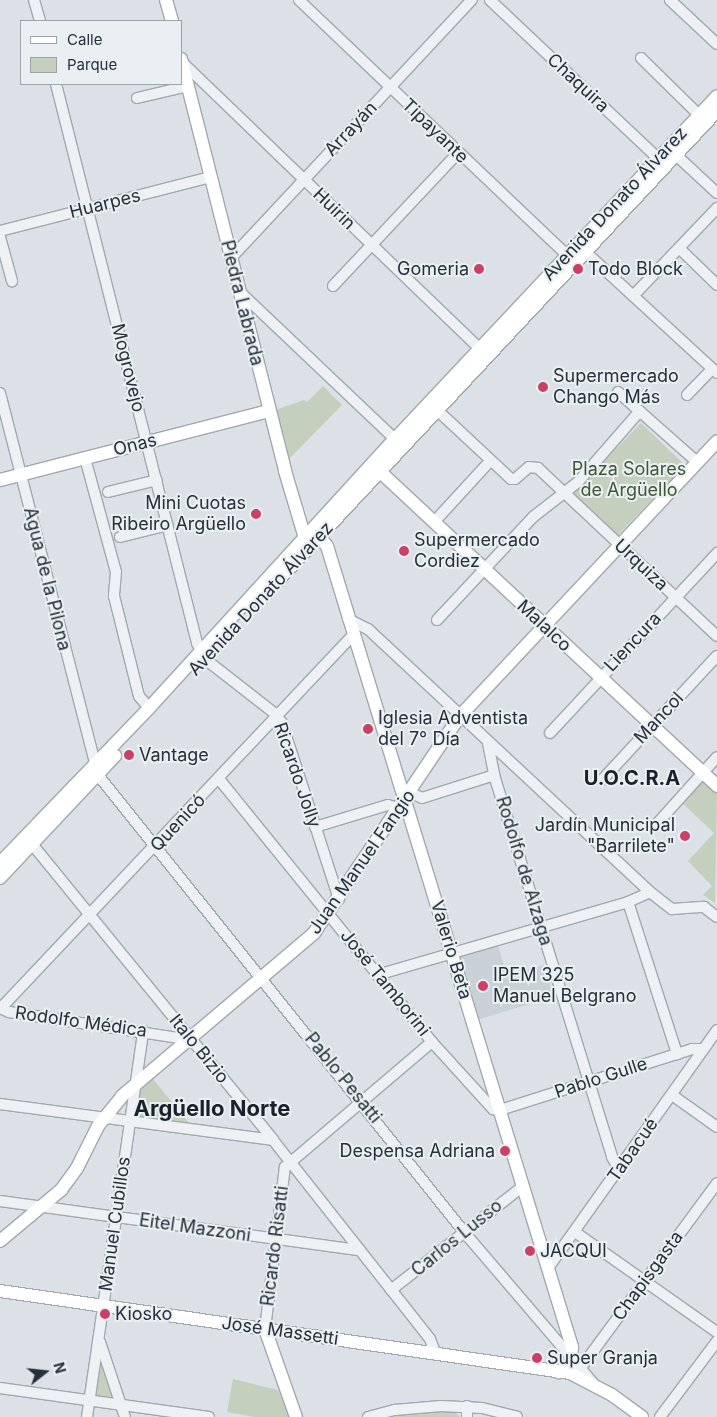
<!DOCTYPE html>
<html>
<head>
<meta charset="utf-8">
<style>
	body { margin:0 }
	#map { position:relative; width:717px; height:1417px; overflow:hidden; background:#dbe1e6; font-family:Inter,sans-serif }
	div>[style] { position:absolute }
	.built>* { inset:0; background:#c9d0d7 }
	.green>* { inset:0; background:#c4cfbd; transform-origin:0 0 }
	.roads { filter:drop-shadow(1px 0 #a1a8af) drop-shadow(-1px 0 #a1a8af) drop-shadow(0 1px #a1a8af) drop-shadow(0 -1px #a1a8af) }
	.minor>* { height:10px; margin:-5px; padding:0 5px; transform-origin:5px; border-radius:5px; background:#eef1f4 }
	.major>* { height:12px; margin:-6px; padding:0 6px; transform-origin:6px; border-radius:6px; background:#fff }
	.dots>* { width:14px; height:14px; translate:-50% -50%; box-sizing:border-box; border:2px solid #eaeff3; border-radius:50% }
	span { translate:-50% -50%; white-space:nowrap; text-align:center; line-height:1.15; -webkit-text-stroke:4px #eaeff3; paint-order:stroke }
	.street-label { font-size:18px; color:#26303b }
	.poi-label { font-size:18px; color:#26303b }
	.right { translate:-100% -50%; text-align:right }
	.left { translate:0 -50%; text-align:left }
	.park-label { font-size:18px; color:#3e5733 }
	.quarter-label { font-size:20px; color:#18212c; font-weight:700 }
	.district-label { font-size:22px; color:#18212c; font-weight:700 }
	.legend { position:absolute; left:20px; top:20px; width:162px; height:65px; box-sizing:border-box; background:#eaeff3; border:1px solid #9ca3a9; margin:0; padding:6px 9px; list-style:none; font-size:15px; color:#26303b }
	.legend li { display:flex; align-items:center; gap:10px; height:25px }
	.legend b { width:25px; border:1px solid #9ca3a9 }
	.north { position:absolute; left:20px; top:1347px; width:50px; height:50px; -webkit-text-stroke:4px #eaeff3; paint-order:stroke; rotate:74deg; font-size:14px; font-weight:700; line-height:20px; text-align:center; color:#26303b }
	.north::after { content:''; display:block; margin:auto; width:18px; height:22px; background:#26303b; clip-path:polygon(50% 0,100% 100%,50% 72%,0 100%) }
</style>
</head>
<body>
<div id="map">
	<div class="built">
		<div style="clip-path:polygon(498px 946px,507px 975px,544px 965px,554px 997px,476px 1020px,457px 958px)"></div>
	</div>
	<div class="green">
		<div style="clip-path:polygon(323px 386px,342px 405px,287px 461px,275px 410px,304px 400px,307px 402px)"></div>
		<div style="left:641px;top:423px;width:61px;height:100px;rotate:44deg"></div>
		<div style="clip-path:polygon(702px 779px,717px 793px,715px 903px,703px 895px,712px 886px,688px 861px,714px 833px,680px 801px)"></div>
		<div style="clip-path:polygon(153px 1079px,189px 1123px,137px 1116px,137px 1092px)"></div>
		<div style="clip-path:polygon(102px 1354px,116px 1400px,96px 1396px)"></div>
		<div style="clip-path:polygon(233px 1379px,278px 1390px,291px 1417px,254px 1417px,227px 1412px)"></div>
		<div style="clip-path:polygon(444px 1411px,455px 1412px,460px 1417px,388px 1417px)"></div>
	</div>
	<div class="roads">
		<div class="minor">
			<div style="left:34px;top:0;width:22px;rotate:74deg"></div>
			<div style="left:299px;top:0;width:377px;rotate:43.6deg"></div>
			<div style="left:490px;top:0;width:236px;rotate:43.3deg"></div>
			<div style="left:670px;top:0;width:64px;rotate:43.1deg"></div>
			<div style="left:641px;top:58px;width:81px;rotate:44.5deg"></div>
			<div style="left:182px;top:62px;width:419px;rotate:43.9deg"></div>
			<div style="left:56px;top:84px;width:577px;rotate:75.84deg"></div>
			<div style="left:197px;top:643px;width:18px;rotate:63deg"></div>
			<div style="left:205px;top:659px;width:88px;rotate:38deg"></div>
			<div style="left:274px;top:713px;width:13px;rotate:51deg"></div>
			<div style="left:282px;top:723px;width:185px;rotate:72.1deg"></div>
			<div style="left:137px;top:98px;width:52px;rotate:-13.2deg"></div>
			<div style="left:676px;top:155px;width:56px;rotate:42.8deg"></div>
			<div style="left:0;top:231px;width:218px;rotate:-14.4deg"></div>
			<div style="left:0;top:237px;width:46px;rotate:74.7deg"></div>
			<div style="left:580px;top:247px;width:186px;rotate:42.6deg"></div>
			<div style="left:679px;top:248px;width:53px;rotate:44.2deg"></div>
			<div style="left:231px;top:258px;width:353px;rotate:-47deg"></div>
			<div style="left:333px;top:286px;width:183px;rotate:-46.8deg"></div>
			<div style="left:239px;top:291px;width:222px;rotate:43.5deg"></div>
			<div style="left:633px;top:296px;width:122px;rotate:-46.3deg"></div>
			<div style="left:618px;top:392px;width:106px;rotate:41.5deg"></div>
			<div style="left:0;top:393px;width:394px;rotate:75.6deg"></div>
			<div style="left:98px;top:775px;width:585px;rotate:51.31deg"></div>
			<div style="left:464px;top:1232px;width:199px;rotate:49.5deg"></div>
			<div style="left:687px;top:395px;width:36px;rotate:-46deg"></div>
			<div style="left:437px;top:410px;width:101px;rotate:43deg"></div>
			<div style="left:511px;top:479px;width:4px"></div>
			<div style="left:515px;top:479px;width:18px;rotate:-41deg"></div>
			<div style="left:529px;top:467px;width:9px;rotate:6deg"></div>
			<div style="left:538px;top:468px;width:245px;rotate:43.2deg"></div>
			<div style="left:85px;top:458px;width:118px;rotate:74.8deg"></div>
			<div style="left:116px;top:572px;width:24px;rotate:95deg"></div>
			<div style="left:114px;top:596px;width:103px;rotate:76deg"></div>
			<div style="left:139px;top:696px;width:16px;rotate:50deg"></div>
			<div style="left:108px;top:492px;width:50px;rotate:-13.8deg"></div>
			<div style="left:435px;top:521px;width:81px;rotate:-47.5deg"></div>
			<div style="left:120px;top:537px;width:49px;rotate:-14deg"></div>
			<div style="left:348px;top:619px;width:22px;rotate:27deg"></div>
			<div style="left:368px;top:629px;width:386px;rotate:43deg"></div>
			<div style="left:650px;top:892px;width:28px;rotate:38deg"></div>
			<div style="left:672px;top:909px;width:32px;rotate:-4deg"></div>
			<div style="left:704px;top:907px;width:16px;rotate:38deg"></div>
			<div style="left:437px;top:620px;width:141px;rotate:-47deg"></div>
			<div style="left:533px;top:517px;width:57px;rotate:-37.9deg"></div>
			<div style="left:578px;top:482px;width:94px;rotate:-48.9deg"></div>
			<div style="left:550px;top:733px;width:246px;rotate:-47.1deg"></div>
			<div style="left:488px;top:743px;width:33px;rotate:79deg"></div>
			<div style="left:494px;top:775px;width:400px;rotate:72.8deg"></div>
			<div style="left:612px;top:1157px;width:14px;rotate:60deg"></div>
			<div style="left:219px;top:779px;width:338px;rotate:51deg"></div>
			<div style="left:432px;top:1042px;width:91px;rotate:47.7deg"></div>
			<div style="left:493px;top:1109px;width:7px;rotate:8deg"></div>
			<div style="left:500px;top:1110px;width:201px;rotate:-17.6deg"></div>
			<div style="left:692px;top:1049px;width:11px"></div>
			<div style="left:602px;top:780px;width:169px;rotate:-47.2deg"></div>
			<div style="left:411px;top:793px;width:12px;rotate:24deg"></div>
			<div style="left:422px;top:798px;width:76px;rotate:-17.7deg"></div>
			<div style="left:315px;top:827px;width:76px;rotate:-16.8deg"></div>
			<div style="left:388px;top:805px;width:13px;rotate:18deg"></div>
			<div style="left:654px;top:827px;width:94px;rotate:-48deg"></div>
			<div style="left:32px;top:844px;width:382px;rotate:50.8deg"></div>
			<div style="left:273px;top:1140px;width:253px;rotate:51.7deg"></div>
			<div style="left:430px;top:1339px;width:14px;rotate:69deg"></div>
			<div style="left:628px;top:902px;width:160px;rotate:72.1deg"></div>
			<div style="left:377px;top:975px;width:261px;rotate:-16.2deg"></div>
			<div style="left:628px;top:902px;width:24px;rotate:-24deg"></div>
			<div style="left:0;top:1008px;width:10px;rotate:24deg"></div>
			<div style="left:9px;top:1012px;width:184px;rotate:8.7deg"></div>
			<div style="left:1px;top:1008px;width:513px;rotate:-46.66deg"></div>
			<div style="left:672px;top:1095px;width:55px;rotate:35.4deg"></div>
			<div style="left:0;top:1104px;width:275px;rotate:7.5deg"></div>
			<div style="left:0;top:1201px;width:363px;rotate:7.8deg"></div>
			<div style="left:575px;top:1232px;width:174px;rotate:35.2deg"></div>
			<div style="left:548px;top:1268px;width:292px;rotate:-54.6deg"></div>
			<div style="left:391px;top:1290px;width:168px;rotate:-38.2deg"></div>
			<div style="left:265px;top:1329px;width:163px;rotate:-83deg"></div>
			<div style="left:285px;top:1167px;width:193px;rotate:-40.4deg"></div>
			<div style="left:100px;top:1342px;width:79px;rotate:71.6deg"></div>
			<div style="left:580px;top:1369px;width:231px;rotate:-53.6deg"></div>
			<div style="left:0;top:1388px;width:211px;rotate:7.9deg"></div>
			<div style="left:467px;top:1406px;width:11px;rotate:90deg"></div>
			<div style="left:87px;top:1417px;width:390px;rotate:-81.7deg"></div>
			<div style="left:368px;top:1417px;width:28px;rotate:-15deg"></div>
			<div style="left:395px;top:1410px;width:46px;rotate:-5deg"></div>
			<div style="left:441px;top:1406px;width:41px;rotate:2.8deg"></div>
			<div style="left:482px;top:1408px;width:36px;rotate:14deg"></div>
			<div style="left:660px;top:1417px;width:95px;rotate:-53.1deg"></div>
		</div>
		<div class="major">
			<div style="left:166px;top:0;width:22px;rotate:74deg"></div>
			<div style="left:181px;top:59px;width:425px;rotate:75.8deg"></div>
			<div style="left:285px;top:471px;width:70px;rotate:73.4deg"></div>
			<div style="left:305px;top:538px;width:5px;rotate:37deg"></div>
			<div style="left:374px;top:466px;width:469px;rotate:43deg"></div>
			<div style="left:0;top:480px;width:278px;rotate:-14.4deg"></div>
			<div style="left:314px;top:529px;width:21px;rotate:53deg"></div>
			<div style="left:327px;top:546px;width:838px;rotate:72.99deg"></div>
			<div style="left:572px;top:1347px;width:15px;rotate:94deg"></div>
			<div style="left:571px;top:1362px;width:16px;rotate:140deg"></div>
			<div style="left:261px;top:599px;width:668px;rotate:-46.94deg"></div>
			<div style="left:0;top:863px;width:215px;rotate:-46.1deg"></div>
			<div style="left:149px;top:708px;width:365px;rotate:-47.6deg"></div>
			<div style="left:395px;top:439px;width:470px;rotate:-46.8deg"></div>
			<div style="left:0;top:878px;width:168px;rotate:-46.7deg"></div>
			<div style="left:0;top:1241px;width:80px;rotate:-39.9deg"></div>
			<div style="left:61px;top:1190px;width:27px;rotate:-54deg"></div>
			<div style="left:77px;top:1168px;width:47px;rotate:-63.4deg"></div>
			<div style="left:98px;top:1126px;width:38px;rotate:-51deg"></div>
			<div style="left:122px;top:1096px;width:252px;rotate:-40.3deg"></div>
			<div style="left:314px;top:933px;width:262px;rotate:-56.1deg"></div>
			<div style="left:460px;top:716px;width:376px;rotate:-46.9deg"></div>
			<div style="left:0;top:1291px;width:576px;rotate:8.19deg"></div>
			<div style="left:570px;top:1373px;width:47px;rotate:27.6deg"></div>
			<div style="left:612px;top:1395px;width:37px;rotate:36deg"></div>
			<div style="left:265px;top:1329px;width:93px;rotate:70.6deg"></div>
		</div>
	</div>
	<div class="dots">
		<div style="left:479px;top:269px;background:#cb4065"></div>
		<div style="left:578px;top:269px;background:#cb4065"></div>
		<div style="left:543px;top:387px;background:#cb4065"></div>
		<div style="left:256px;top:514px;background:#cb4065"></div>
		<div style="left:404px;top:551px;background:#cb4065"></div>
		<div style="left:368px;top:729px;background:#cb4065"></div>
		<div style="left:129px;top:755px;background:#cb4065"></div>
		<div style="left:685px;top:836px;background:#cb4065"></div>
		<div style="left:483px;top:986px;background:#cb4065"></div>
		<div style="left:505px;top:1151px;background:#cb4065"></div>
		<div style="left:530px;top:1251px;background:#cb4065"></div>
		<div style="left:105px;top:1314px;background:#cb4065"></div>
		<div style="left:537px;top:1358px;background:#cb4065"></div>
	</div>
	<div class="street-label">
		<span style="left:578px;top:83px;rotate:43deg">Chaquira</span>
		<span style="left:351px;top:129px;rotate:-47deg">Arrayán</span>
		<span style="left:435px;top:131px;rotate:44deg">Tipayante</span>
		<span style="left:105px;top:204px;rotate:-14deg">Huarpes</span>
		<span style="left:615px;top:204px;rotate:-47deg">Avenida Donato Álvarez</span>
		<span style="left:334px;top:209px;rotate:44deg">Huirin</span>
		<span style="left:242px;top:303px;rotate:76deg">Piedra Labrada</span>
		<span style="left:128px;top:368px;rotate:76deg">Mogrovejo</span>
		<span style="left:135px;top:445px;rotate:-14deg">Onas</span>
		<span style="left:641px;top:565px;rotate:43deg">Urquiza</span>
		<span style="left:47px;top:579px;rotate:76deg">Agua de la Pilona</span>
		<span style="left:261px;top:599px;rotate:-47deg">Avenida Donato Álvarez</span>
		<span style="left:544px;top:626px;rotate:43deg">Malalco</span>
		<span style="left:633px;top:642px;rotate:-47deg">Liencura</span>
		<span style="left:659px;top:718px;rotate:-47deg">Mancol</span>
		<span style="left:297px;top:775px;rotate:71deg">Ricardo Jolly</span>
		<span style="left:178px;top:823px;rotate:-47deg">Quenicó</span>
		<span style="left:362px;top:862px;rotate:-55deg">Juan Manuel Fangio</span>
		<span style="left:524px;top:871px;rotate:73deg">Rodolfo de Alzaga</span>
		<span style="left:451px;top:950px;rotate:73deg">Valerio Beta</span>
		<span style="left:385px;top:983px;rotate:51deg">José Tamborini</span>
		<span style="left:81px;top:1022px;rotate:8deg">Rodolfo Médica</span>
		<span style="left:199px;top:1049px;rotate:51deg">Italo Bizio</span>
		<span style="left:343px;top:1078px;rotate:51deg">Pablo Pesatti</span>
		<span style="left:601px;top:1078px;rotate:-18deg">Pablo Gulle</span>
		<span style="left:633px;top:1150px;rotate:-55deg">Tabacué</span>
		<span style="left:115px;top:1224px;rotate:-82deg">Manuel Cubillos</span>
		<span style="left:195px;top:1228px;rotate:8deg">Eitel Mazzoni</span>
		<span style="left:457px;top:1238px;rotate:-39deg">Carlos Lusso</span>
		<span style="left:275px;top:1246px;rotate:-83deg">Ricardo Risatti</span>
		<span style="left:648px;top:1276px;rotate:-54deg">Chapisgasta</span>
		<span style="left:280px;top:1331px;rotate:8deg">José Massetti</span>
	</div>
	<div class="poi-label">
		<span class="right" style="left:469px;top:269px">Gomeria</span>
		<span class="left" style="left:588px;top:269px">Todo Block</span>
		<span class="left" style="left:553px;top:387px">Supermercado<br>Chango Más</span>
		<span class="right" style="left:246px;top:514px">Mini Cuotas<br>Ribeiro Argüello</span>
		<span class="left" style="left:414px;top:551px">Supermercado<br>Cordiez</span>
		<span class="left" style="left:378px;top:729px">Iglesia Adventista<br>del 7° Día</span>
		<span class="left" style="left:139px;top:755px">Vantage</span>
		<span class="right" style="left:675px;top:836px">Jardín Municipal<br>"Barrilete"</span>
		<span class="left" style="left:493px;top:986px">IPEM 325<br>Manuel Belgrano</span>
		<span class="right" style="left:495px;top:1151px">Despensa Adriana</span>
		<span class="left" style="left:540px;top:1251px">JACQUI</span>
		<span class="left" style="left:115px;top:1314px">Kiosko</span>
		<span class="left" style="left:547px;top:1358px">Super Granja</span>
	</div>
	<div class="park-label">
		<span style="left:629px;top:480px">Plaza Solares<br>de Argüello</span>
	</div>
	<div class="quarter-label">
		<span style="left:632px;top:778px">U.O.C.R.A</span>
	</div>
	<div class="district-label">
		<span style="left:212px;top:1109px">Argüello Norte</span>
	</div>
	<ul class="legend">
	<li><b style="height:6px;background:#fff"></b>Calle</li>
	<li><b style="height:14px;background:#c4cfbd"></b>Parque</li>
	</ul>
	<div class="north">N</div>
</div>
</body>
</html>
